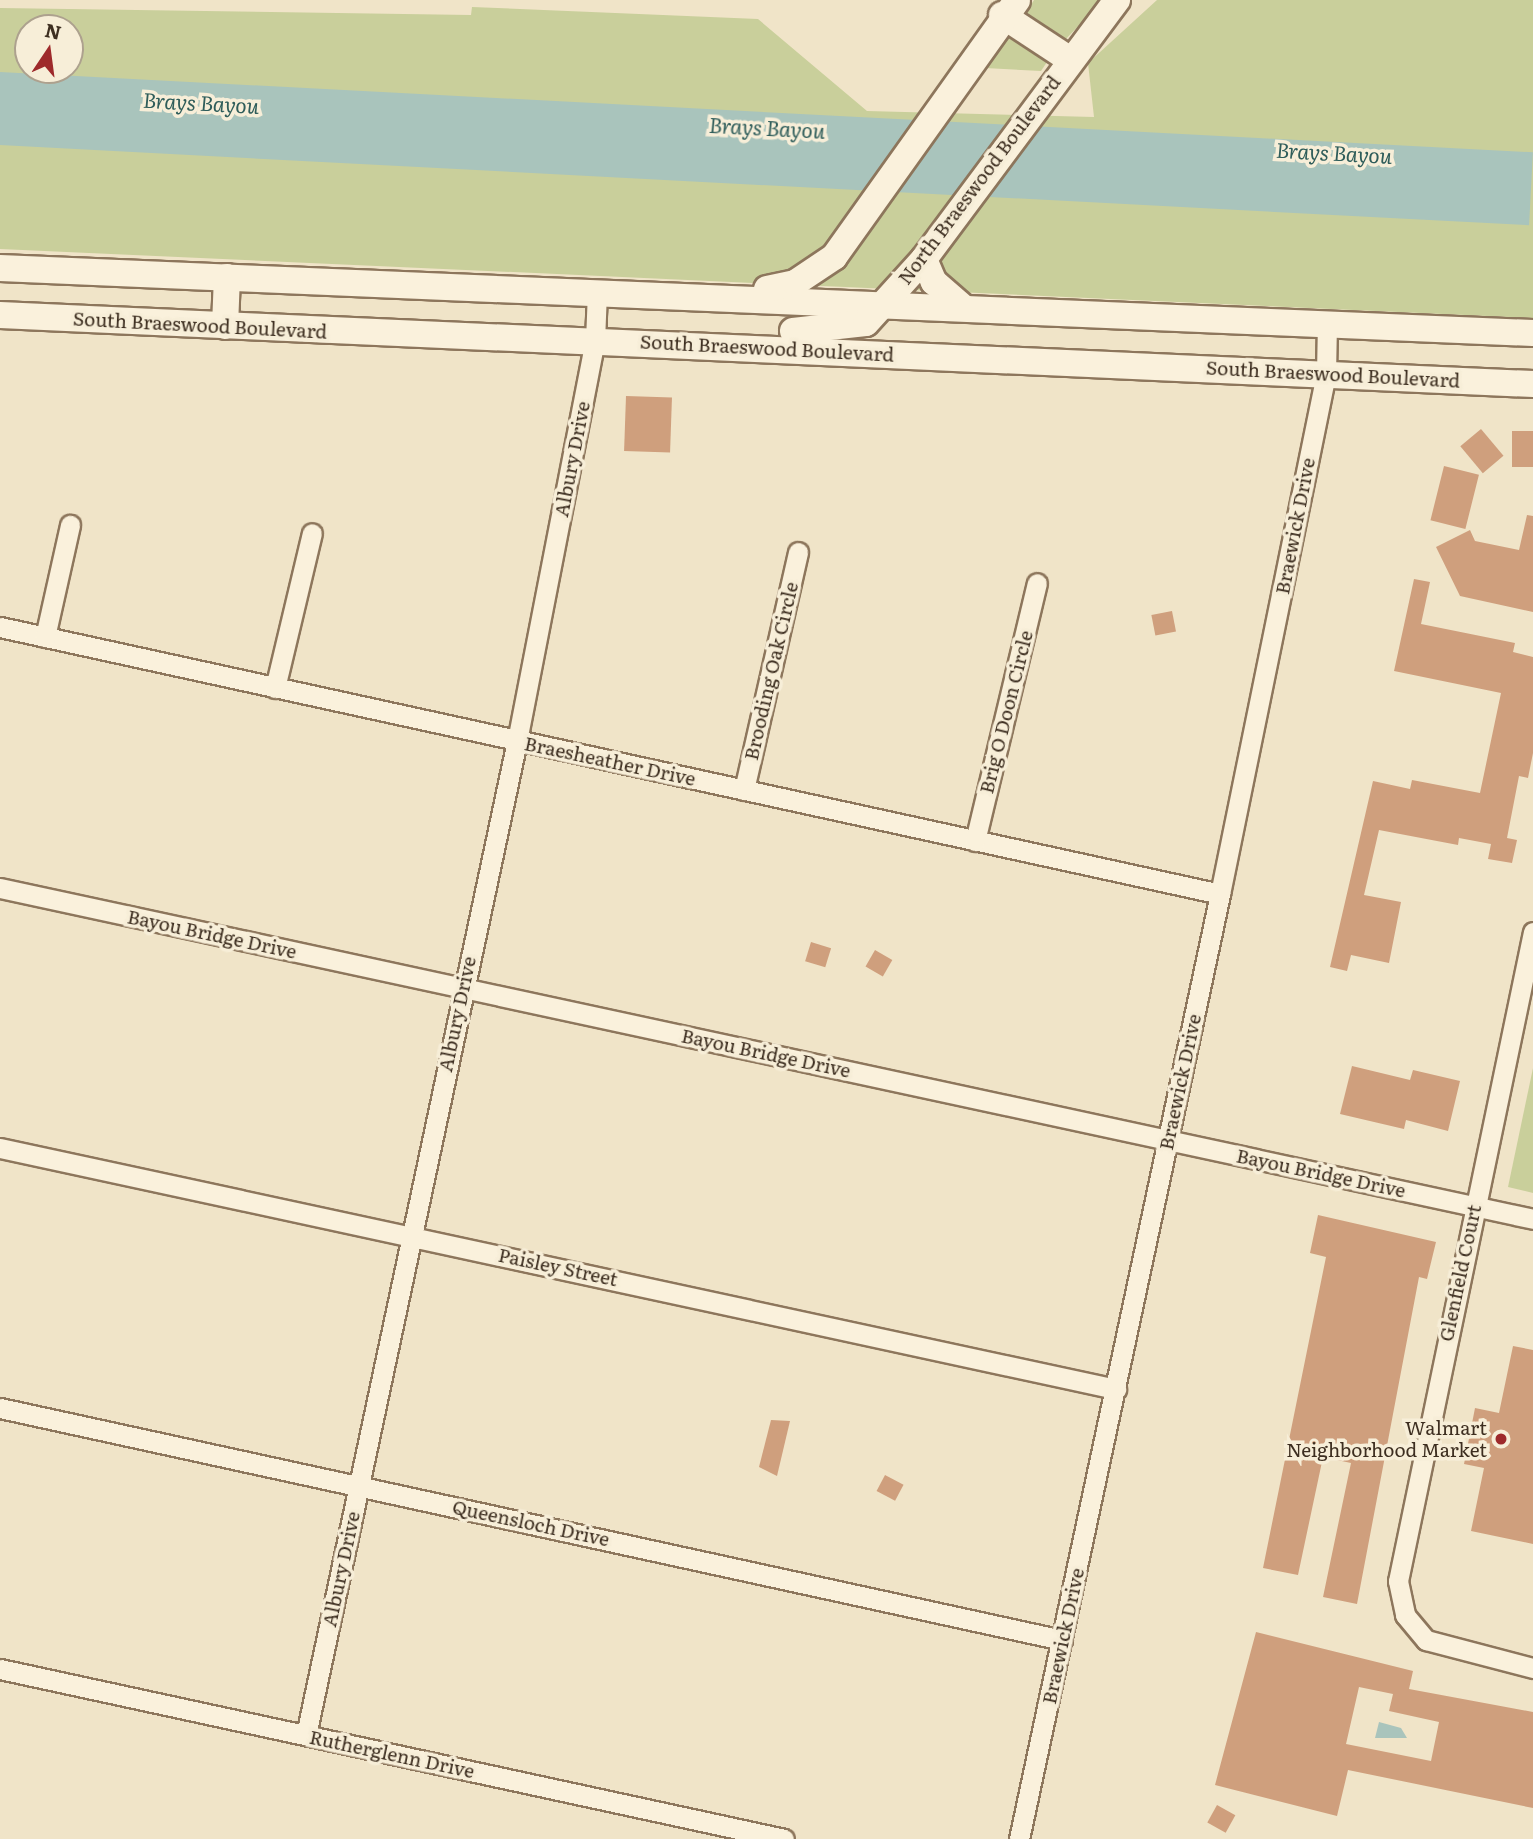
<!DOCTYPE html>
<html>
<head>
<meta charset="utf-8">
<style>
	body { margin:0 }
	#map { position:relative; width:1533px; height:1839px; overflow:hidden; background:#f0e4c8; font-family:Literata,serif }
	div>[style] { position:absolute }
	.green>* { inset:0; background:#c9cf9b }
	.water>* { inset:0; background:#a9c4bc; transform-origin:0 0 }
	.building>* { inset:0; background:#cf9f7d; transform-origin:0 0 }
	.roads { filter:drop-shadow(2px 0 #8d765c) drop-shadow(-2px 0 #8d765c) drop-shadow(0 2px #8d765c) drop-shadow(0 -2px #8d765c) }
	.minor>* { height:19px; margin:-9.5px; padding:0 9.5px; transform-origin:9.5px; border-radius:9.5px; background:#faf1dc }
	.secondary>* { height:26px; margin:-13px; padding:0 13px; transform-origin:13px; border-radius:13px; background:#faf1dc }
	.dots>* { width:19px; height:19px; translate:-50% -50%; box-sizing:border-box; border:4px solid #f7eed8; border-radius:50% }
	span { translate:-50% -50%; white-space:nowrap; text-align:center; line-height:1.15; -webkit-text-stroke:7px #f7eed8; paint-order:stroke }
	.street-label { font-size:19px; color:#3d2e20 }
	.poi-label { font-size:19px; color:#3d2e20 }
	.right { translate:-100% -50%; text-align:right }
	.water-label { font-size:21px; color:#2f5d5a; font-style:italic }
	.north { position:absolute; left:14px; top:14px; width:70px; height:70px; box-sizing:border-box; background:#f7eed8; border:2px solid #ada18e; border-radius:50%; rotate:13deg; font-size:19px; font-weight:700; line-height:28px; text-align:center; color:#3d2e20 }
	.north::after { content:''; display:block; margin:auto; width:24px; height:32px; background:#9e2a2b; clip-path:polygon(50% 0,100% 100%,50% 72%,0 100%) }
</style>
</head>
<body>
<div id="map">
	<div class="green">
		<div style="clip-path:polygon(1034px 0,1103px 0,1065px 40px,1025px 14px)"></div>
		<div style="clip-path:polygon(evenodd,1157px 0,1533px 0,1533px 318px,0 249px,0 8px,471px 15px,472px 7px,758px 19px,867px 111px,1094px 117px,1088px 63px,1157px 0,28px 28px,70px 28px,70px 70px,28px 70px,28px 28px)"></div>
		<div style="clip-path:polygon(1007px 35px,1047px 62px,1041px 71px,985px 68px)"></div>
		<div style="clip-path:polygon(1533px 1068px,1533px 1193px,1508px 1187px)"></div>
	</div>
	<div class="water">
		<div style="left:0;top:72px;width:1535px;height:73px;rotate:3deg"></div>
		<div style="clip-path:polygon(1379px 1722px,1401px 1728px,1407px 1738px,1375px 1738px)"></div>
	</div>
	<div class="building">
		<div style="left:626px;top:396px;width:46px;height:55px;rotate:2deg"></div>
		<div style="left:1481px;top:429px;width:35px;height:27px;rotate:50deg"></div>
		<div style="left:1512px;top:431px;width:21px;height:36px"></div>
		<div style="left:1444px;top:466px;width:36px;height:56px;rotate:14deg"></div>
		<div style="clip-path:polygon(1527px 515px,1533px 516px,1533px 612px,1460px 596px,1436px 547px,1470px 530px,1475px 541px,1519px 550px)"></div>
		<div style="clip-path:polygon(1414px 579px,1430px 582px,1421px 624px,1515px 643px,1513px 652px,1533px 657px,1533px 753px,1528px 778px,1519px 776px,1507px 838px,1517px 840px,1512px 863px,1488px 859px,1491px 844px,1459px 838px,1458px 845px,1379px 830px,1364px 895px,1401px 902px,1389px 963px,1351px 955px,1347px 971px,1330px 967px,1373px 781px,1410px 789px,1412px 780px,1480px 793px,1501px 693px,1394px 671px)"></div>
		<div style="left:1172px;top:611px;width:21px;height:21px;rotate:79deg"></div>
		<div style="left:811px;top:942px;width:21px;height:20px;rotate:17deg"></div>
		<div style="left:875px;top:950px;width:20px;height:19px;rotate:30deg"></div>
		<div style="clip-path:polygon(1352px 1066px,1410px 1080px,1413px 1070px,1460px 1081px,1448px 1131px,1406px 1120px,1404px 1129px,1340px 1114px)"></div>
		<div style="clip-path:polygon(1318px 1215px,1436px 1242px,1427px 1279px,1419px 1277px,1357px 1604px,1323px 1597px,1351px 1463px,1323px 1457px,1298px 1575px,1263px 1568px,1326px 1257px,1310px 1253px)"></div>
		<div style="clip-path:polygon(1513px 1346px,1533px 1350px,1533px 1544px,1471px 1531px,1484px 1468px,1464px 1464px,1475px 1408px,1499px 1413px)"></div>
		<div style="clip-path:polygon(771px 1420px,790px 1421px,777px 1476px,759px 1467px)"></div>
		<div style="left:885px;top:1475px;width:21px;height:18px;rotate:28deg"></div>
		<div style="clip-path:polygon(evenodd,1256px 1632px,1413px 1671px,1409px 1689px,1533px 1712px,1533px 1808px,1348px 1770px,1337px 1816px,1215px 1785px,1256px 1632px,1359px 1687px,1393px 1694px,1389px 1711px,1439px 1722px,1431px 1761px,1346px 1744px,1359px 1687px)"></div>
		<div style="left:1217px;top:1805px;width:21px;height:20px;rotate:29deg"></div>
	</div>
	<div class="roads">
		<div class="minor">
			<div style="left:0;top:627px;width:1249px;rotate:12.34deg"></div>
			<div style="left:45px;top:637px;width:115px;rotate:-77.4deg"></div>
			<div style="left:275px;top:688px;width:159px;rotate:-76.6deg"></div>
			<div style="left:744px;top:790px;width:244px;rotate:-77.2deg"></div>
			<div style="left:975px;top:841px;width:265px;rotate:-76.5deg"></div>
			<div style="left:0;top:888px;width:1568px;rotate:12.18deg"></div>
			<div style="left:1533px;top:932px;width:663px;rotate:101.75deg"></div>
			<div style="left:1398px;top:1581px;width:35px;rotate:78deg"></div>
			<div style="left:1405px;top:1615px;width:33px;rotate:50deg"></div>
			<div style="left:1426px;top:1640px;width:111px;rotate:14.7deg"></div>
			<div style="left:0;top:1148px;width:1142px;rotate:12.19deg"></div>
			<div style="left:0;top:1408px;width:1087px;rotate:12.32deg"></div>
			<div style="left:0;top:1669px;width:802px;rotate:12.23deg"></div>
			<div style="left:306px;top:1735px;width:1016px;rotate:-78.02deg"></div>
			<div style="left:517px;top:741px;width:408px;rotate:-79deg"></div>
			<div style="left:595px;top:341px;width:49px;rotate:-87.7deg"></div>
			<div style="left:1019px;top:1839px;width:966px;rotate:-77.99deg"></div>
			<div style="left:1220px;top:894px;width:531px;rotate:-78.48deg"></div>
			<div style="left:1326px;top:374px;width:52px;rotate:-88.9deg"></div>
		</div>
		<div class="secondary">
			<div style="left:1002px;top:15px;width:80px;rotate:33.3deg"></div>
			<div style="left:924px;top:259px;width:25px;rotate:67deg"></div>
			<div style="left:934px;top:282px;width:37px;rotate:41deg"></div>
			<div style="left:0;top:268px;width:1534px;rotate:2.43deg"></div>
			<div style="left:767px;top:289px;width:29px;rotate:-12deg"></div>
			<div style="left:795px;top:283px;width:47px;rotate:-33.7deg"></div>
			<div style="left:834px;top:257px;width:315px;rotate:-54.5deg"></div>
			<div style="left:0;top:315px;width:1535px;rotate:2.58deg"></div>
			<div style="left:225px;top:326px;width:49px;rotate:-87.7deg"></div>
			<div style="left:793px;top:331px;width:73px;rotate:-6.3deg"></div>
			<div style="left:866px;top:323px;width:86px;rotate:-47.8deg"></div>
			<div style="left:924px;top:259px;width:323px;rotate:-53.3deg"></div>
		</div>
	</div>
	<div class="dots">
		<div style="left:1501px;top:1439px;background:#9e2a2b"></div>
	</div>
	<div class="street-label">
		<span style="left:979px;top:180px;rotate:-53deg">North Braeswood Boulevard</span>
		<span style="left:200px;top:325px;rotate:3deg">South Braeswood Boulevard</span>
		<span style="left:767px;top:348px;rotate:3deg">South Braeswood Boulevard</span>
		<span style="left:1333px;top:374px;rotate:3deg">South Braeswood Boulevard</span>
		<span style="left:572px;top:459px;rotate:-79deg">Albury Drive</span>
		<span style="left:1295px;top:526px;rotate:-79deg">Braewick Drive</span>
		<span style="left:771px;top:671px;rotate:-77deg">Brooding Oak Circle</span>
		<span style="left:1006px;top:712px;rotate:-76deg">Brig O Doon Circle</span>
		<span style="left:610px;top:761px;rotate:12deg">Braesheather Drive</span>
		<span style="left:212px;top:934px;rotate:12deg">Bayou Bridge Drive</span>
		<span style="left:457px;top:1014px;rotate:-78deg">Albury Drive</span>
		<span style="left:766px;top:1053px;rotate:12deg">Bayou Bridge Drive</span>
		<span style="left:1180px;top:1082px;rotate:-78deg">Braewick Drive</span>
		<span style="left:1321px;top:1173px;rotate:12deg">Bayou Bridge Drive</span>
		<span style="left:558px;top:1267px;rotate:12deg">Paisley Street</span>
		<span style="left:1460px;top:1273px;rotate:-78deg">Glenfield Court</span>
		<span style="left:531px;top:1523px;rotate:12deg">Queensloch Drive</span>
		<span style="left:341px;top:1569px;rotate:-78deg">Albury Drive</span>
		<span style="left:1063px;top:1636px;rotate:-78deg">Braewick Drive</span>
		<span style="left:392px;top:1754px;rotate:12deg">Rutherglenn Drive</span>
	</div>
	<div class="poi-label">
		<span class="right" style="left:1487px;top:1439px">Walmart<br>Neighborhood Market</span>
	</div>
	<div class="water-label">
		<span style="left:201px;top:102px;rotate:3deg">Brays Bayou</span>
		<span style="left:767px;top:127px;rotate:3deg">Brays Bayou</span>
		<span style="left:1334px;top:152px;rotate:3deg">Brays Bayou</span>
	</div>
	<div class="north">N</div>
</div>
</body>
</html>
